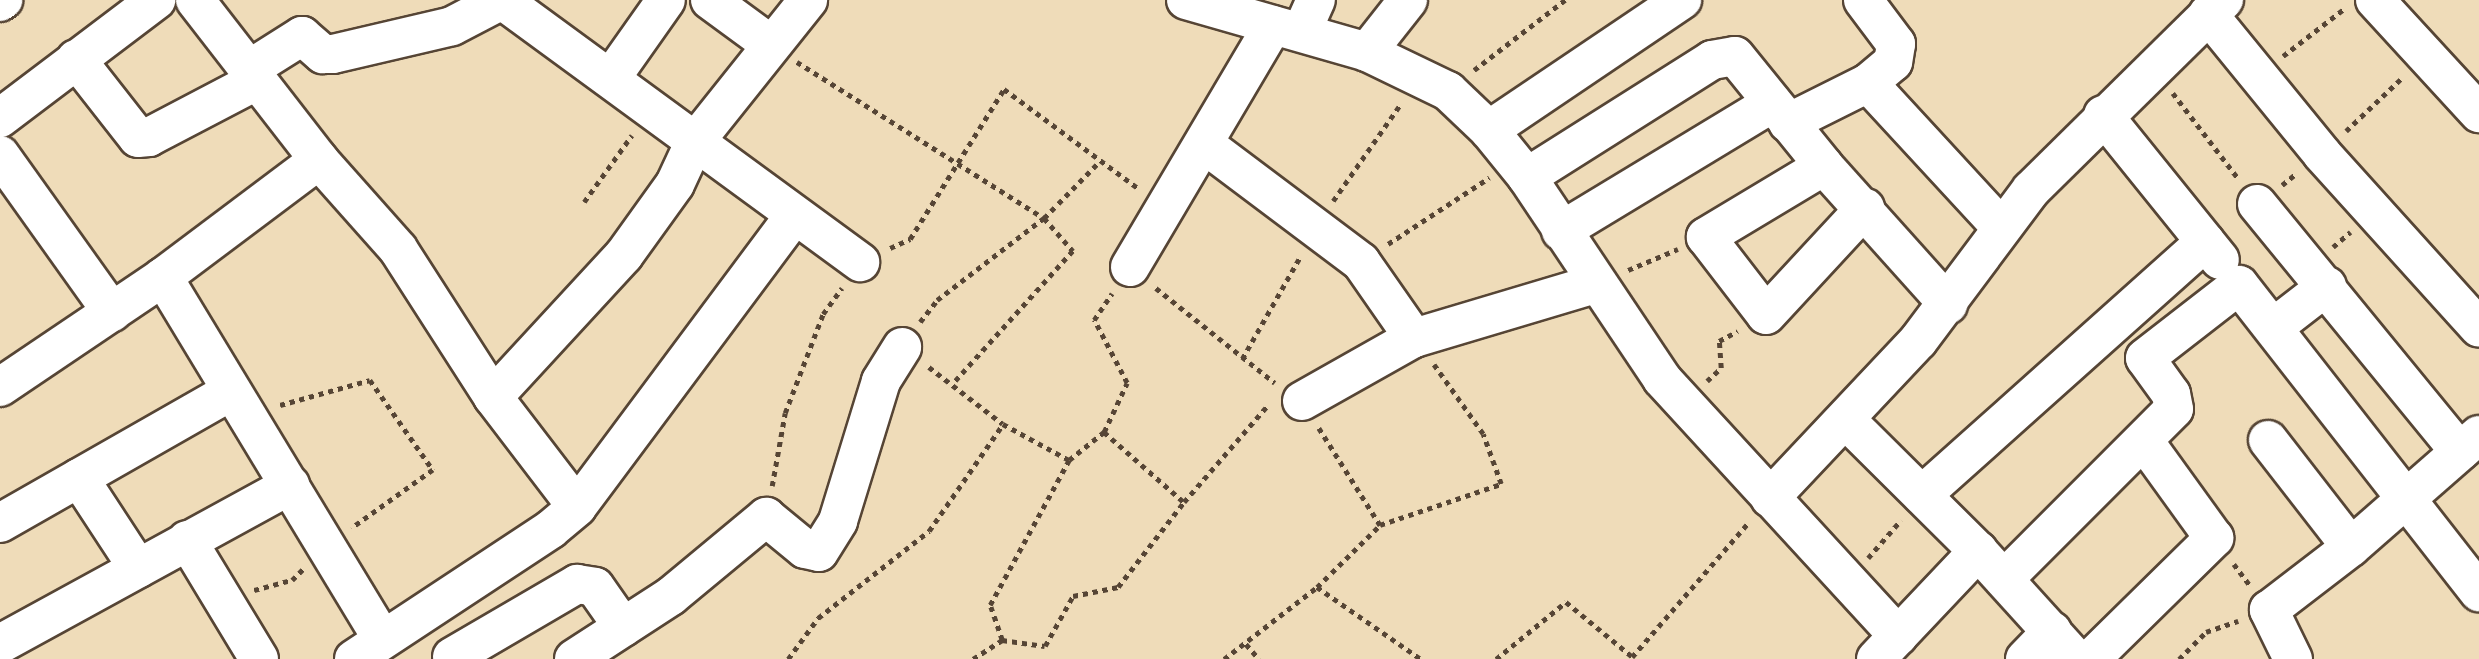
<!DOCTYPE html>
<html>
<head>
<meta charset="utf-8">
<style>
	body { margin:0 }
	#map { position:relative; width:2479px; height:659px; overflow:hidden; background:#efdcb9; font-family:Caveat,sans-serif }
	div>[style] { position:absolute }
	.path>* { height:4.5px; margin-top:-2.25px; transform-origin:0; background:repeating-linear-gradient(90deg,#564535 0 5px,transparent 0 10px) }
	.roads { filter:drop-shadow(2px 0 #564535) drop-shadow(-2px 0 #564535) drop-shadow(0 2px #564535) drop-shadow(0 -2px #564535) }
	.minor>* { height:38px; margin:-19px; padding:0 19px; transform-origin:19px; border-radius:19px; background:#fff }
	span { translate:-50% -50%; white-space:nowrap; text-align:center; line-height:1.15; -webkit-text-stroke:5px #fcf5e5; paint-order:stroke }
</style>
</head>
<body>
<div id="map">
	<div class="path">
		<div style="left:2283px;top:56px;width:78px;rotate:-37.7deg"></div>
		<div style="left:797px;top:62px;width:292px;rotate:32.3deg"></div>
		<div style="left:1044px;top:218px;width:44px;rotate:48.7deg"></div>
		<div style="left:1073px;top:251px;width:179px;rotate:132.1deg"></div>
		<div style="left:1474px;top:70px;width:115px;rotate:-37.6deg"></div>
		<div style="left:2173px;top:93px;width:107px;rotate:52.6deg"></div>
		<div style="left:2346px;top:131px;width:79px;rotate:-43.5deg"></div>
		<div style="left:2282px;top:185px;width:19px;rotate:-39deg"></div>
		<div style="left:1333px;top:201px;width:117px;rotate:-55.1deg"></div>
		<div style="left:584px;top:202px;width:82px;rotate:-54.4deg"></div>
		<div style="left:1388px;top:244px;width:121px;rotate:-33.2deg"></div>
		<div style="left:2333px;top:247px;width:23px;rotate:-41deg"></div>
		<div style="left:890px;top:248px;width:22px;rotate:-24deg"></div>
		<div style="left:910px;top:239px;width:177px;rotate:-57.9deg"></div>
		<div style="left:1004px;top:89px;width:167px;rotate:36.5deg"></div>
		<div style="left:1628px;top:270px;width:54px;rotate:-22.8deg"></div>
		<div style="left:1156px;top:288px;width:152px;rotate:38.6deg"></div>
		<div style="left:920px;top:322px;width:28px;rotate:-52deg"></div>
		<div style="left:937px;top:300px;width:135px;rotate:-37.5deg"></div>
		<div style="left:1044px;top:218px;width:78px;rotate:-45.5deg"></div>
		<div style="left:1242px;top:359px;width:117px;rotate:-60.4deg"></div>
		<div style="left:929px;top:367px;width:93px;rotate:37.6deg"></div>
		<div style="left:1003px;top:424px;width:75px;rotate:28.6deg"></div>
		<div style="left:1707px;top:381px;width:19px;rotate:-43deg"></div>
		<div style="left:1721px;top:368px;width:27px;rotate:-94deg"></div>
		<div style="left:1719px;top:341px;width:21px;rotate:-28deg"></div>
		<div style="left:280px;top:405px;width:93px;rotate:-15.5deg"></div>
		<div style="left:370px;top:380px;width:110px;rotate:55deg"></div>
		<div style="left:433px;top:470px;width:100px;rotate:144.4deg"></div>
		<div style="left:1319px;top:428px;width:115px;rotate:57.8deg"></div>
		<div style="left:1104px;top:432px;width:106px;rotate:41.2deg"></div>
		<div style="left:772px;top:486px;width:74px;rotate:-79.9deg"></div>
		<div style="left:785px;top:413px;width:106px;rotate:-69deg"></div>
		<div style="left:823px;top:314px;width:32px;rotate:-54deg"></div>
		<div style="left:1868px;top:558px;width:50px;rotate:-49deg"></div>
		<div style="left:2234px;top:564px;width:26px;rotate:53deg"></div>
		<div style="left:1317px;top:587px;width:126px;rotate:34.7deg"></div>
		<div style="left:254px;top:590px;width:39px;rotate:-15deg"></div>
		<div style="left:292px;top:580px;width:16px;rotate:-45deg"></div>
		<div style="left:1002px;top:640px;width:37px;rotate:-109deg"></div>
		<div style="left:990px;top:605px;width:165px;rotate:-61.4deg"></div>
		<div style="left:1069px;top:460px;width:45px;rotate:-38.7deg"></div>
		<div style="left:1104px;top:432px;width:54px;rotate:-64.9deg"></div>
		<div style="left:1127px;top:383px;width:71px;rotate:-117.6deg"></div>
		<div style="left:1094px;top:320px;width:32px;rotate:-56deg"></div>
		<div style="left:1246px;top:644px;width:20px;rotate:49deg"></div>
		<div style="left:1632px;top:657px;width:177px;rotate:-49.1deg"></div>
		<div style="left:788px;top:659px;width:51px;rotate:-53.8deg"></div>
		<div style="left:818px;top:618px;width:141px;rotate:-38.1deg"></div>
		<div style="left:929px;top:531px;width:130px;rotate:-55.3deg"></div>
		<div style="left:973px;top:659px;width:35px;rotate:-33deg"></div>
		<div style="left:1002px;top:640px;width:43px;rotate:7.9deg"></div>
		<div style="left:1045px;top:646px;width:57px;rotate:-60.8deg"></div>
		<div style="left:1073px;top:596px;width:46px;rotate:-11.3deg"></div>
		<div style="left:1118px;top:587px;width:108px;rotate:-52.2deg"></div>
		<div style="left:1184px;top:502px;width:128px;rotate:-49.1deg"></div>
		<div style="left:1224px;top:659px;width:118px;rotate:-37.7deg"></div>
		<div style="left:1317px;top:587px;width:88px;rotate:-44.5deg"></div>
		<div style="left:1380px;top:525px;width:128px;rotate:-18.7deg"></div>
		<div style="left:1501px;top:484px;width:53px;rotate:-109.8deg"></div>
		<div style="left:1483px;top:434px;width:85px;rotate:-125.4deg"></div>
		<div style="left:1496px;top:659px;width:90px;rotate:-39.2deg"></div>
		<div style="left:1566px;top:602px;width:88px;rotate:39.5deg"></div>
		<div style="left:2179px;top:659px;width:38px;rotate:-45deg"></div>
		<div style="left:2206px;top:632px;width:34px;rotate:-19deg"></div>
	</div>
	<div class="roads">
		<div class="minor">
			<div style="left:195px;top:0;width:202px;rotate:52.2deg"></div>
			<div style="left:319px;top:160px;width:119px;rotate:48.4deg"></div>
			<div style="left:398px;top:249px;width:176px;rotate:57.3deg"></div>
			<div style="left:493px;top:397px;width:193px;rotate:-47.3deg"></div>
			<div style="left:624px;top:255px;width:87px;rotate:-54.3deg"></div>
			<div style="left:675px;top:184px;width:45px;rotate:-65.1deg"></div>
			<div style="left:694px;top:143px;width:183px;rotate:-51.4deg"></div>
			<div style="left:502px;top:0;width:444px;rotate:36.2deg"></div>
			<div style="left:710px;top:0;width:74px;rotate:36.3deg"></div>
			<div style="left:1186px;top:0;width:188px;rotate:16deg"></div>
			<div style="left:1367px;top:52px;width:90px;rotate:25.7deg"></div>
			<div style="left:1448px;top:91px;width:57px;rotate:43.6deg"></div>
			<div style="left:1489px;top:130px;width:60px;rotate:51deg"></div>
			<div style="left:1527px;top:177px;width:243px;rotate:56.2deg"></div>
			<div style="left:1662px;top:379px;width:349px;rotate:47.4deg"></div>
			<div style="left:1863px;top:0;width:55px;rotate:53.1deg"></div>
			<div style="left:1896px;top:44px;width:18px;rotate:99deg"></div>
			<div style="left:1893px;top:62px;width:33px;rotate:140deg"></div>
			<div style="left:2375px;top:0;width:154px;rotate:47.4deg"></div>
			<div style="left:0;top:2px;width:4px;rotate:-34deg"></div>
			<div style="left:2208px;top:14px;width:181px;rotate:50.8deg"></div>
			<div style="left:2322px;top:154px;width:234px;rotate:47.9deg"></div>
			<div style="left:1302px;top:31px;width:34px;rotate:-66deg"></div>
			<div style="left:1367px;top:52px;width:66px;rotate:-51.7deg"></div>
			<div style="left:76px;top:59px;width:100px;rotate:51.9deg"></div>
			<div style="left:138px;top:138px;width:11px;rotate:-5deg"></div>
			<div style="left:149px;top:137px;width:121px;rotate:-27.6deg"></div>
			<div style="left:248px;top:70px;width:64px;rotate:-32.2deg"></div>
			<div style="left:302px;top:36px;width:28px;rotate:41deg"></div>
			<div style="left:323px;top:54px;width:10px"></div>
			<div style="left:333px;top:54px;width:122px;rotate:-13.2deg"></div>
			<div style="left:452px;top:26px;width:56px;rotate:-27.5deg"></div>
			<div style="left:611px;top:78px;width:95px;rotate:-54.8deg"></div>
			<div style="left:2103px;top:115px;width:186px;rotate:51.1deg"></div>
			<div style="left:0;top:118px;width:196px;rotate:-37.1deg"></div>
			<div style="left:1788px;top:123px;width:89px;rotate:-26.6deg"></div>
			<div style="left:1868px;top:83px;width:195px;rotate:47.3deg"></div>
			<div style="left:1489px;top:130px;width:233px;rotate:-34deg"></div>
			<div style="left:1204px;top:144px;width:196px;rotate:36.9deg"></div>
			<div style="left:1361px;top:262px;width:93px;rotate:55.1deg"></div>
			<div style="left:0;top:155px;width:193px;rotate:54.5deg"></div>
			<div style="left:1824px;top:166px;width:138px;rotate:149deg"></div>
			<div style="left:1706px;top:237px;width:98px;rotate:52.4deg"></div>
			<div style="left:1766px;top:315px;width:146px;rotate:-47.2deg"></div>
			<div style="left:1527px;top:177px;width:219px;rotate:-32.3deg"></div>
			<div style="left:1712px;top:60px;width:23px;rotate:-10deg"></div>
			<div style="left:1735px;top:56px;width:141px;rotate:51deg"></div>
			<div style="left:1824px;top:166px;width:186px;rotate:48.1deg"></div>
			<div style="left:2257px;top:204px;width:320px;rotate:50.7deg"></div>
			<div style="left:1561px;top:231px;width:247px;rotate:-31.2deg"></div>
			<div style="left:1130px;top:267px;width:281px;rotate:-59.4deg"></div>
			<div style="left:163px;top:277px;width:422px;rotate:58.8deg"></div>
			<div style="left:2274px;top:327px;width:67px;rotate:-37.7deg"></div>
			<div style="left:0;top:387px;width:197px;rotate:-34deg"></div>
			<div style="left:163px;top:277px;width:195px;rotate:-36.9deg"></div>
			<div style="left:493px;top:397px;width:138px;rotate:52.6deg"></div>
			<div style="left:1302px;top:401px;width:129px;rotate:-29.4deg"></div>
			<div style="left:1414px;top:338px;width:189px;rotate:-16.6deg"></div>
			<div style="left:1846px;top:420px;width:186px;rotate:44.8deg"></div>
			<div style="left:1978px;top:551px;width:146px;rotate:47.8deg"></div>
			<div style="left:2268px;top:440px;width:135px;rotate:52.2deg"></div>
			<div style="left:79px;top:478px;width:108px;rotate:56.8deg"></div>
			<div style="left:1922px;top:495px;width:380px;rotate:-41.8deg"></div>
			<div style="left:1770px;top:498px;width:216px;rotate:-46.7deg"></div>
			<div style="left:1918px;top:341px;width:189px;rotate:-53.2deg"></div>
			<div style="left:2031px;top:190px;width:271px;rotate:-44.6deg"></div>
			<div style="left:0;top:523px;width:266px;rotate:-29.7deg"></div>
			<div style="left:187px;top:540px;width:139px;rotate:58.8deg"></div>
			<div style="left:2004px;top:579px;width:240px;rotate:-45deg"></div>
			<div style="left:2174px;top:409px;width:15px;rotate:-101deg"></div>
			<div style="left:2171px;top:394px;width:44px;rotate:-125.8deg"></div>
			<div style="left:2145px;top:358px;width:119px;rotate:-37.8deg"></div>
			<div style="left:2239px;top:285px;width:390px;rotate:52deg"></div>
			<div style="left:0;top:644px;width:331px;rotate:-28.7deg"></div>
			<div style="left:452px;top:657px;width:145px;rotate:-30.3deg"></div>
			<div style="left:577px;top:584px;width:18px;rotate:9deg"></div>
			<div style="left:595px;top:587px;width:49px;rotate:55deg"></div>
			<div style="left:354px;top:659px;width:236px;rotate:-33.4deg"></div>
			<div style="left:551px;top:529px;width:34px;rotate:-40deg"></div>
			<div style="left:577px;top:507px;width:362px;rotate:-53.3deg"></div>
			<div style="left:574px;top:659px;width:116px;rotate:-33deg"></div>
			<div style="left:671px;top:596px;width:124px;rotate:-39.7deg"></div>
			<div style="left:766px;top:517px;width:50px;rotate:39.4deg"></div>
			<div style="left:805px;top:549px;width:14px;rotate:12deg"></div>
			<div style="left:819px;top:552px;width:36px;rotate:-58deg"></div>
			<div style="left:838px;top:521px;width:146px;rotate:-72.9deg"></div>
			<div style="left:881px;top:381px;width:40px;rotate:-58deg"></div>
			<div style="left:1876px;top:659px;width:149px;rotate:-46.6deg"></div>
			<div style="left:2025px;top:659px;width:39px;rotate:-46deg"></div>
			<div style="left:2091px;top:659px;width:173px;rotate:-44.5deg"></div>
			<div style="left:2214px;top:538px;width:120px;rotate:-125.8deg"></div>
			<div style="left:2293px;top:659px;width:55px;rotate:-116.1deg"></div>
			<div style="left:2269px;top:610px;width:103px;rotate:-37.5deg"></div>
			<div style="left:2351px;top:547px;width:170px;rotate:-41.2deg"></div>
		</div>
	</div>
</div>
</body>
</html>
